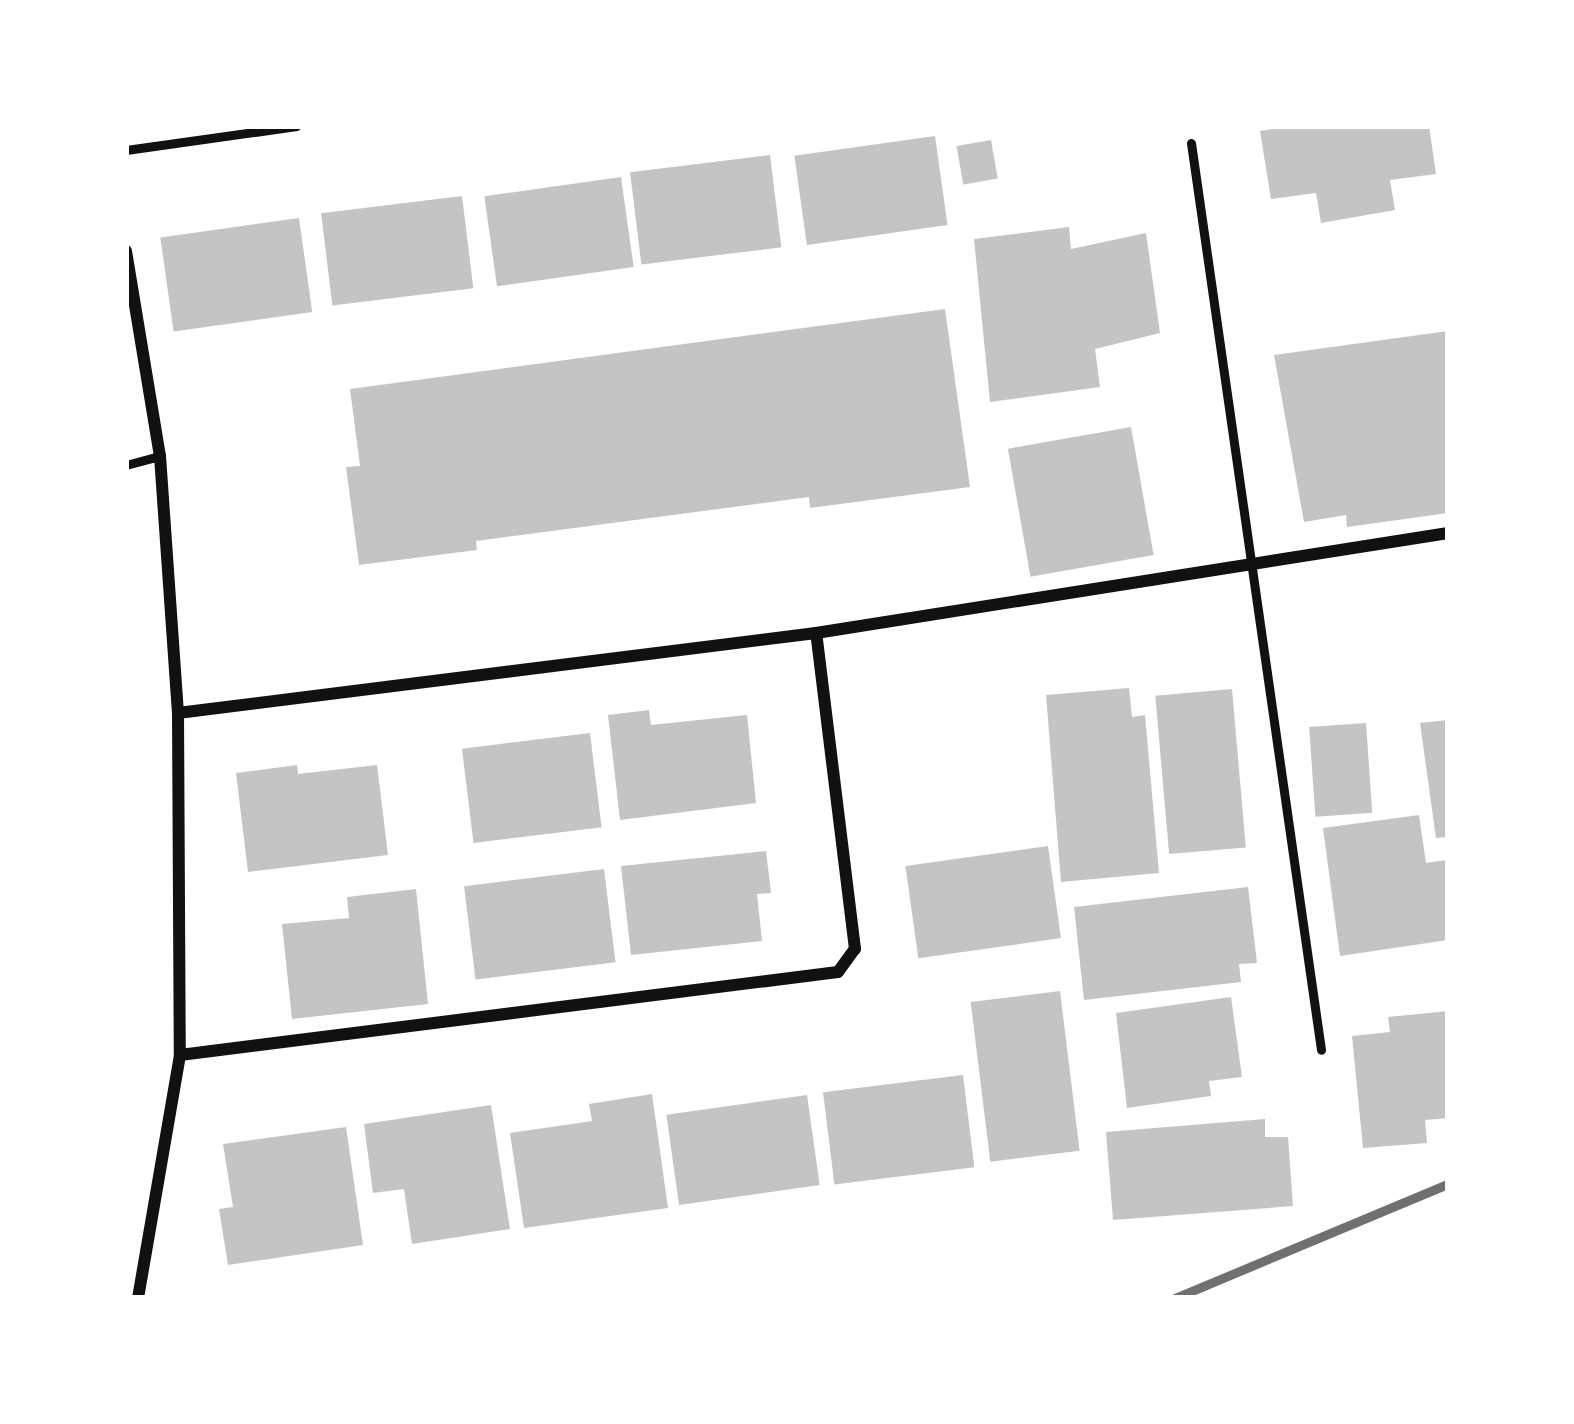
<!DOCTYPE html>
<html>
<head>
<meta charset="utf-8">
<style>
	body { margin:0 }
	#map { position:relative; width:1574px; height:1424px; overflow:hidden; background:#fff; font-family:Manrope,sans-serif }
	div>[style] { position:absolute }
	.building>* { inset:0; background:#c4c4c4; transform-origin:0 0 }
	.service>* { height:9px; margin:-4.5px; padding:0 4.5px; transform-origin:4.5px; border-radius:4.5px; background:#111 }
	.minor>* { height:12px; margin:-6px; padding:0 6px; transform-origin:6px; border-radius:6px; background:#111 }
	.rail>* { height:9px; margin:-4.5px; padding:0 4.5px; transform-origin:4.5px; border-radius:4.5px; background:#707070 }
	span { translate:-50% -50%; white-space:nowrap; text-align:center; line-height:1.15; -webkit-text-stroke:10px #fff; paint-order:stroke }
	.frame { position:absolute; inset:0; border:129px solid #fff; pointer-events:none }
</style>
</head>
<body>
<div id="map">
	<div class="building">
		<div style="clip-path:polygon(1290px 126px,1429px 126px,1436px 174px,1390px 180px,1395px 210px,1321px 223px,1316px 193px,1271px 199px,1260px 131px)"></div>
		<div style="left:935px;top:136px;width:90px;height:142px;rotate:82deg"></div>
		<div style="left:991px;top:140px;width:39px;height:35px;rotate:80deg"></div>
		<div style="left:770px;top:155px;width:93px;height:141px;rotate:83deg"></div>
		<div style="left:621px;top:177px;width:91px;height:138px;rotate:82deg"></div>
		<div style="left:462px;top:196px;width:93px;height:142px;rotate:83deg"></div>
		<div style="left:299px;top:218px;width:95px;height:140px;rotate:82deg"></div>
		<div style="clip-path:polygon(1069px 227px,1071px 249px,1146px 233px,1160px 333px,1095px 349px,1100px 387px,990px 402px,974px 239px)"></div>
		<div style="clip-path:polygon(945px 309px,970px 487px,810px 508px,809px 497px,476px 541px,477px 550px,359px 565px,346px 467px,360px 466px,350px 389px)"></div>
		<div style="clip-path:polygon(1448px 331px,1448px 513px,1347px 527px,1346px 515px,1304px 522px,1274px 355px)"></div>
		<div style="left:1131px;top:427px;width:130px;height:125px;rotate:80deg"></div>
		<div style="clip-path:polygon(1129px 688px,1132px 717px,1145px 715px,1159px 873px,1061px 882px,1046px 695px)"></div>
		<div style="left:1232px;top:689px;width:159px;height:77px;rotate:85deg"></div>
		<div style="clip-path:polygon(649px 710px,651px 725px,747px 715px,756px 803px,620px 820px,608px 715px)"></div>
		<div style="clip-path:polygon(1448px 720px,1448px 837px,1436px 838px,1420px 723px)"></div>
		<div style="left:1366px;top:723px;width:90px;height:57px;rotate:86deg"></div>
		<div style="left:590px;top:733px;width:95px;height:129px;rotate:83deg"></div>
		<div style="clip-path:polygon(297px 765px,298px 774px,377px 765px,388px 855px,248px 872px,236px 773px)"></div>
		<div style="clip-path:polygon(1419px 815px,1426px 863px,1446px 860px,1448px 940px,1340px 956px,1323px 828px)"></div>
		<div style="left:1048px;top:846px;width:93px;height:144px;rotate:82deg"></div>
		<div style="clip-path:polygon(766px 851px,771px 893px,757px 894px,762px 941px,631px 955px,621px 866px)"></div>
		<div style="left:604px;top:869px;width:94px;height:141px;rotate:83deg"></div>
		<div style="clip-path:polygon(1248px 887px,1257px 963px,1239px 964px,1241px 982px,1084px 1000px,1074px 907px)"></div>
		<div style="clip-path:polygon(416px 889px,428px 1004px,292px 1019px,282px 924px,349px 918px,347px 897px)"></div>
		<div style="left:1060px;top:991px;width:161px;height:90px;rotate:83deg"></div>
		<div style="clip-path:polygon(1231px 997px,1242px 1077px,1209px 1081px,1211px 1096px,1127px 1108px,1116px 1013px)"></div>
		<div style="clip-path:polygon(1448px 1011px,1448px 1118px,1425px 1120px,1427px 1143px,1363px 1148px,1352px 1036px,1390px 1032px,1388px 1017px)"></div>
		<div style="left:963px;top:1075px;width:93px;height:141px;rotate:83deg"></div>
		<div style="clip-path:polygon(652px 1094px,668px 1208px,524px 1228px,510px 1133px,592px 1121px,589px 1104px)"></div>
		<div style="left:807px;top:1095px;width:91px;height:142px;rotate:82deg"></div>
		<div style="clip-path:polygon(491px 1105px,510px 1229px,412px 1244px,404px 1189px,373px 1193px,364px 1124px)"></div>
		<div style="clip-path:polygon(1265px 1119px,1265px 1137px,1288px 1137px,1293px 1206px,1113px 1220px,1106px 1132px)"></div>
		<div style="clip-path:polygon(346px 1127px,363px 1245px,228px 1265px,219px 1209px,233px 1207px,223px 1144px)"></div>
	</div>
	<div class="service">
		<div style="left:1191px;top:143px;width:916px;rotate:81.84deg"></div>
		<div style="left:126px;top:150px;width:172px;rotate:-8deg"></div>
		<div style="left:126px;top:465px;width:35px;rotate:-15deg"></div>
	</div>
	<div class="minor">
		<div style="left:126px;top:251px;width:208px;rotate:80.6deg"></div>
		<div style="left:160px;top:456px;width:258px;rotate:86deg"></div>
		<div style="left:178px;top:713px;width:342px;rotate:89.7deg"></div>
		<div style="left:180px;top:1055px;width:247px;rotate:99.8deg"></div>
		<div style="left:178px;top:713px;width:643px;rotate:-7.15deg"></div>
		<div style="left:816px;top:633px;width:640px;rotate:-8.99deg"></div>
		<div style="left:180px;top:1055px;width:663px;rotate:-7.19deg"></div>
		<div style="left:838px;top:972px;width:29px;rotate:-54deg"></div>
		<div style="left:855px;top:949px;width:318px;rotate:-97deg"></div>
	</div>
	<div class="rail">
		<div style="left:1175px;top:1298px;width:296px;rotate:-22.7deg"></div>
	</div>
	<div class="frame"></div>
</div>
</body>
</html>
